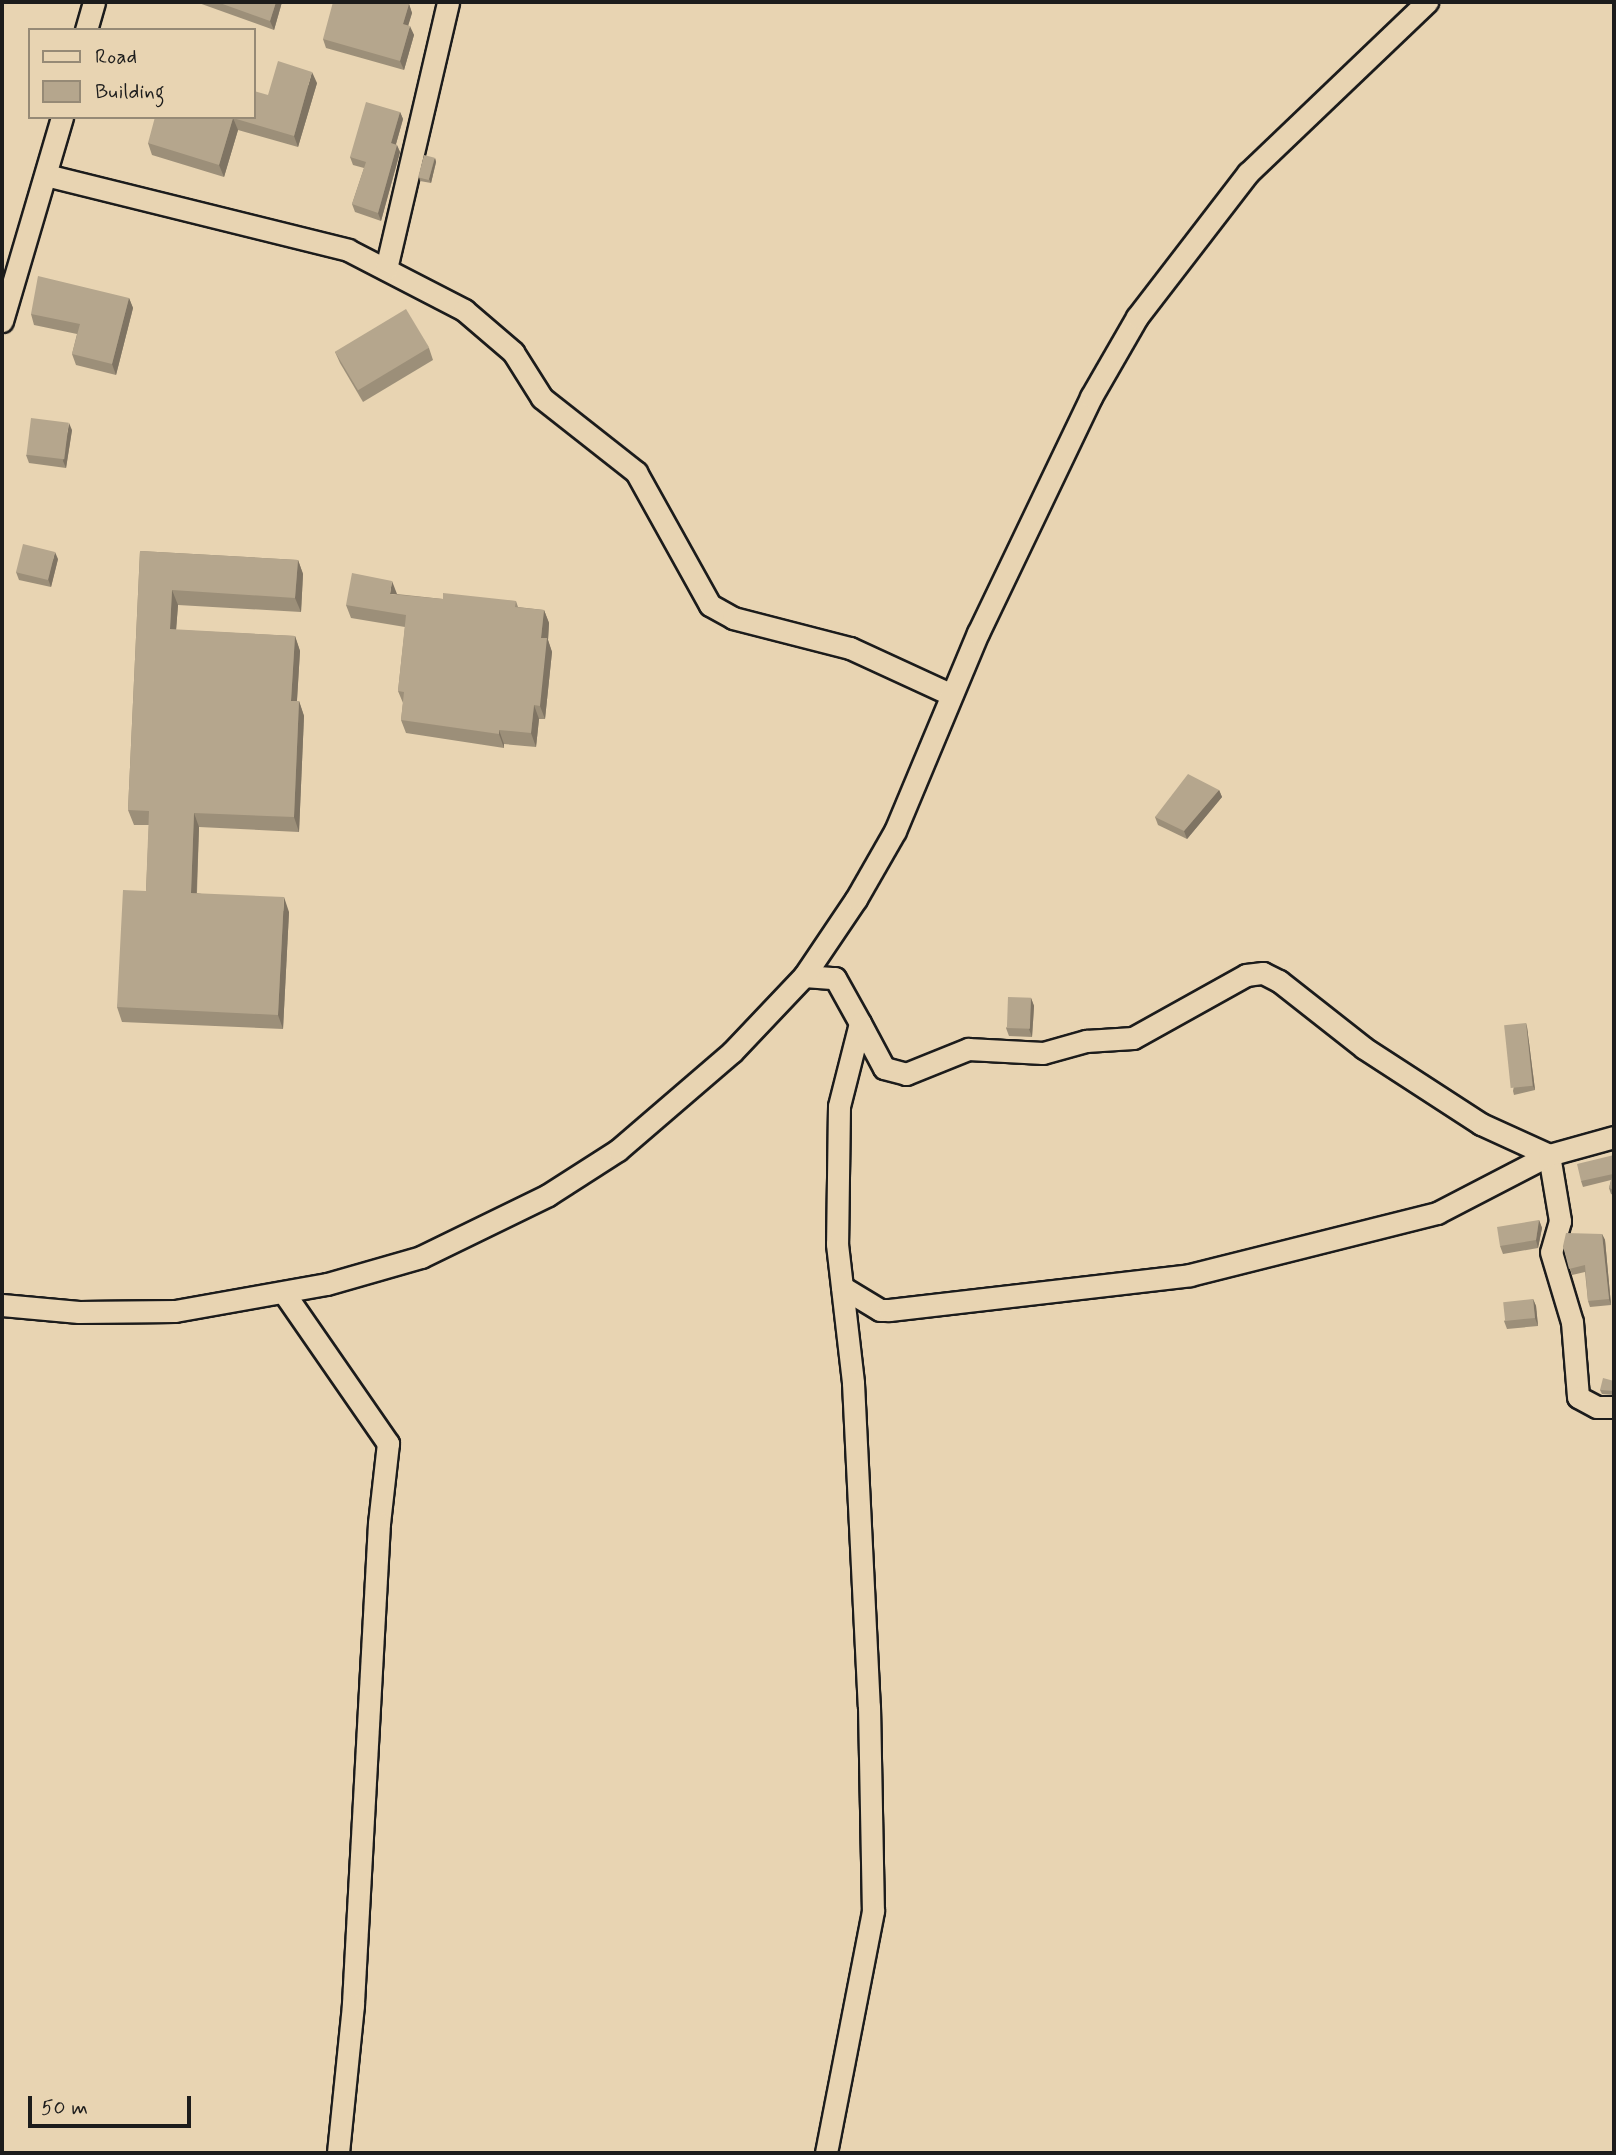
<!DOCTYPE html>
<html>
<head>
<meta charset="utf-8">
<style>
	body { margin:0 }
	#map { position:relative; width:1616px; height:2155px; overflow:hidden; background:#e8d4b2; font-family:Mynerve,sans-serif }
	div>[style] { position:absolute }
	.roads { filter:drop-shadow(2px 0 #1c1c1c) drop-shadow(-2px 0 #1c1c1c) drop-shadow(0 2px #1c1c1c) drop-shadow(0 -2px #1c1c1c) }
	.minor>* { height:21px; margin:-10.5px; padding:0 10.5px; transform-origin:10.5px; border-radius:10.5px; background:#e8d4b2 }
	.wall>* { inset:0; background:#9c8f79 }
	.shaded-wall>* { inset:0; background:#7f7463 }
	.building>* { inset:0; background:#b5a68d; transform-origin:0 0 }
	span { translate:-50% -50%; white-space:nowrap; text-align:center; line-height:1.15; -webkit-text-stroke:5px #e8d4b2; paint-order:stroke }
	.frame { position:absolute; inset:0; border:4px solid #1c1c1c; pointer-events:none }
	.legend { position:absolute; left:28px; top:28px; width:228px; height:91px; box-sizing:border-box; background:#e8d4b2; border:2px solid #968a76; margin:0; padding:9px 12px; list-style:none; font-size:21px; color:#1c1c1c }
	.legend li { display:flex; align-items:center; gap:14px; height:35px }
	.legend b { width:35px; border:2px solid #968a76 }
	.scale { position:absolute; left:28px; top:2096px; width:163px; height:32px; box-sizing:border-box; border:4px solid #1c1c1c; border-top:0; padding-left:9px; font-size:21px; line-height:24px; white-space:nowrap; color:#1c1c1c; -webkit-text-stroke:5px #e8d4b2; paint-order:stroke }
</style>
</head>
<body>
<div id="map">
	<div class="roads">
		<div class="minor">
			<div style="left:86px;top:30px;width:29px;rotate:-74deg"></div>
			<div style="left:46px;top:175px;width:311px;rotate:13.9deg"></div>
			<div style="left:348px;top:250px;width:131px;rotate:27.3deg"></div>
			<div style="left:464px;top:310px;width:65px;rotate:40.6deg"></div>
			<div style="left:513px;top:352px;width:54px;rotate:57.8deg"></div>
			<div style="left:542px;top:398px;width:120px;rotate:38.2deg"></div>
			<div style="left:636px;top:472px;width:152px;rotate:60.9deg"></div>
			<div style="left:710px;top:605px;width:26px;rotate:29deg"></div>
			<div style="left:733px;top:618px;width:121px;rotate:14.4deg"></div>
			<div style="left:850px;top:648px;width:110px;rotate:24.7deg"></div>
			<div style="left:386px;top:269px;width:274px;rotate:-76.9deg"></div>
			<div style="left:2px;top:321px;width:213px;rotate:-73.6deg"></div>
			<div style="left:804px;top:976px;width:31px;rotate:4deg"></div>
			<div style="left:835px;top:978px;width:51px;rotate:60.9deg"></div>
			<div style="left:860px;top:1023px;width:86px;rotate:104.2deg"></div>
			<div style="left:839px;top:1106px;width:138px;rotate:90.8deg"></div>
			<div style="left:837px;top:1244px;width:140px;rotate:83.4deg"></div>
			<div style="left:853px;top:1383px;width:323px;rotate:87.2deg"></div>
			<div style="left:869px;top:1706px;width:205px;rotate:88.9deg"></div>
			<div style="left:873px;top:1911px;width:247px;rotate:101deg"></div>
			<div style="left:860px;top:1023px;width:51px;rotate:61.9deg"></div>
			<div style="left:884px;top:1068px;width:23px;rotate:15deg"></div>
			<div style="left:906px;top:1074px;width:67px;rotate:-22deg"></div>
			<div style="left:968px;top:1049px;width:75px;rotate:3.1deg"></div>
			<div style="left:1043px;top:1053px;width:45px;rotate:-15.6deg"></div>
			<div style="left:1086px;top:1041px;width:47px;rotate:-3.7deg"></div>
			<div style="left:1133px;top:1038px;width:129px;rotate:-29.1deg"></div>
			<div style="left:1246px;top:975px;width:17px;rotate:-7deg"></div>
			<div style="left:1263px;top:973px;width:18px;rotate:27deg"></div>
			<div style="left:1279px;top:981px;width:108px;rotate:38.2deg"></div>
			<div style="left:1364px;top:1048px;width:140px;rotate:33deg"></div>
			<div style="left:1481px;top:1124px;width:75px;rotate:24.5deg"></div>
			<div style="left:1549px;top:1155px;width:67px;rotate:80.5deg"></div>
			<div style="left:1560px;top:1221px;width:32px;rotate:106deg"></div>
			<div style="left:1551px;top:1252px;width:73px;rotate:73.3deg"></div>
			<div style="left:1572px;top:1322px;width:75px;rotate:85.4deg"></div>
			<div style="left:1578px;top:1397px;width:21px;rotate:28deg"></div>
			<div style="left:1597px;top:1407px;width:17px"></div>
			<div style="left:842px;top:1287px;width:44px;rotate:31.2deg"></div>
			<div style="left:880px;top:1310px;width:9px"></div>
			<div style="left:889px;top:1310px;width:303px;rotate:-6.6deg"></div>
			<div style="left:1190px;top:1275px;width:255px;rotate:-14.1deg"></div>
			<div style="left:1437px;top:1213px;width:126px;rotate:-27.4deg"></div>
			<div style="left:1549px;top:1155px;width:67px;rotate:-15.5deg"></div>
			<div style="left:284px;top:1293px;width:183px;rotate:55.3deg"></div>
			<div style="left:388px;top:1443px;width:81px;rotate:96.4deg"></div>
			<div style="left:379px;top:1523px;width:483px;rotate:93.1deg"></div>
			<div style="left:353px;top:2005px;width:149px;rotate:95.8deg"></div>
			<div style="left:2px;top:1305px;width:77px;rotate:5.2deg"></div>
			<div style="left:79px;top:1312px;width:96px;rotate:-0.6deg"></div>
			<div style="left:175px;top:1311px;width:154px;rotate:-10.1deg"></div>
			<div style="left:327px;top:1284px;width:98px;rotate:-16deg"></div>
			<div style="left:421px;top:1257px;width:141px;rotate:-26deg"></div>
			<div style="left:548px;top:1195px;width:83px;rotate:-32.7deg"></div>
			<div style="left:618px;top:1150px;width:150px;rotate:-40.7deg"></div>
			<div style="left:732px;top:1052px;width:105px;rotate:-46.5deg"></div>
			<div style="left:804px;top:976px;width:93px;rotate:-56deg"></div>
			<div style="left:856px;top:899px;width:78px;rotate:-60.2deg"></div>
			<div style="left:895px;top:831px;width:215px;rotate:-67.3deg"></div>
			<div style="left:978px;top:633px;width:262px;rotate:-64.4deg"></div>
			<div style="left:1091px;top:397px;width:92px;rotate:-60.1deg"></div>
			<div style="left:1137px;top:317px;width:182px;rotate:-52.4deg"></div>
			<div style="left:1248px;top:173px;width:248px;rotate:-43.7deg"></div>
		</div>
	</div>
	<div class="wall">
		<div style="clip-path:polygon(196px 2px,282px 2px,274px 30px)"></div>
		<div style="clip-path:polygon(409px 4px,412px 13px,408px 25px,414px 35px,404px 70px,326px 48px,323px 39px)"></div>
		<div style="clip-path:polygon(317px 83px,298px 147px,238px 130px,224px 177px,152px 155px,148px 143px,268px 95px)"></div>
		<div style="clip-path:polygon(400px 112px,403px 119px,396px 144px,400px 152px,381px 221px,355px 212px,352px 204px,364px 168px,353px 165px,350px 157px)"></div>
		<div style="clip-path:polygon(435px 158px,436px 162px,431px 183px,420px 181px,419px 177px)"></div>
		<div style="clip-path:polygon(129px 298px,133px 308px,116px 375px,76px 365px,72px 354px,77px 334px,34px 325px,31px 314px)"></div>
		<div style="clip-path:polygon(429px 348px,433px 360px,363px 402px,340px 363px,335px 352px)"></div>
		<div style="clip-path:polygon(72px 430px,66px 468px,29px 463px,26px 455px)"></div>
		<div style="clip-path:polygon(140px 551px,298px 560px,303px 574px,301px 612px,178px 605px,176px 630px,295px 636px,300px 651px,297px 701px,299px 701px,304px 716px,299px 832px,199px 827px,197px 893px,289px 912px,283px 1029px,122px 1022px,117px 1007px,146px 891px,149px 825px,134px 825px,128px 810px)"></div>
		<div style="clip-path:polygon(58px 559px,51px 587px,19px 580px,16px 572px)"></div>
		<div style="clip-path:polygon(397px 594px,443px 599px,516px 601px,518px 607px,544px 610px,549px 623px,548px 640px,552px 652px,545px 719px,539px 719px,536px 747px,504px 744px,504px 748px,406px 733px,401px 720px,403px 703px,398px 691px,405px 627px,351px 618px,346px 605px)"></div>
		<div style="clip-path:polygon(1219px 790px,1222px 797px,1187px 839px,1158px 825px,1155px 817px)"></div>
		<div style="clip-path:polygon(1031px 998px,1034px 1006px,1032px 1037px,1009px 1036px,1006px 1028px)"></div>
		<div style="clip-path:polygon(1526px 1023px,1527px 1027px,1535px 1090px,1514px 1095px,1513px 1091px)"></div>
		<div style="clip-path:polygon(1614px 1155px,1614px 1195px,1611px 1194px,1609px 1188px,1611px 1180px,1583px 1187px,1581px 1181px)"></div>
		<div style="clip-path:polygon(1539px 1220px,1542px 1228px,1538px 1248px,1503px 1254px,1500px 1246px)"></div>
		<div style="clip-path:polygon(1602px 1234px,1605px 1240px,1611px 1305px,1590px 1307px,1588px 1301px,1585px 1272px,1572px 1275px,1563px 1246px)"></div>
		<div style="clip-path:polygon(1533px 1299px,1536px 1306px,1538px 1326px,1507px 1329px,1504px 1321px)"></div>
		<div style="clip-path:polygon(1614px 1381px,1614px 1395px,1602px 1394px,1600px 1390px)"></div>
	</div>
	<div class="shaded-wall">
		<div style="clip-path:polygon(276px 2px,282px 2px,274px 30px,270px 21px)"></div>
		<div style="clip-path:polygon(409px 4px,412px 13px,406px 33px,403px 24px)"></div>
		<div style="clip-path:polygon(410px 26px,414px 35px,404px 70px,400px 61px)"></div>
		<div style="clip-path:polygon(312px 72px,317px 83px,298px 147px,294px 136px)"></div>
		<div style="clip-path:polygon(400px 112px,403px 119px,394px 151px,391px 143px)"></div>
		<div style="clip-path:polygon(233px 118px,238px 130px,224px 177px,219px 165px)"></div>
		<div style="clip-path:polygon(397px 145px,400px 152px,381px 221px,378px 213px)"></div>
		<div style="clip-path:polygon(435px 158px,436px 162px,431px 183px,429px 179px)"></div>
		<div style="clip-path:polygon(129px 298px,133px 308px,116px 375px,112px 364px)"></div>
		<div style="clip-path:polygon(69px 423px,72px 430px,66px 468px,63px 461px)"></div>
		<div style="clip-path:polygon(55px 552px,58px 559px,51px 587px,48px 579px)"></div>
		<div style="clip-path:polygon(298px 560px,303px 574px,301px 612px,295px 598px)"></div>
		<div style="clip-path:polygon(392px 581px,397px 594px,390px 594px)"></div>
		<div style="clip-path:polygon(172px 590px,178px 605px,175px 644px,170px 629px)"></div>
		<div style="clip-path:polygon(544px 610px,549px 623px,548px 640px,552px 652px,545px 719px,540px 706px,541px 638px)"></div>
		<div style="clip-path:polygon(295px 636px,300px 651px,296px 715px,291px 701px)"></div>
		<div style="clip-path:polygon(299px 701px,304px 716px,299px 832px,294px 817px)"></div>
		<div style="clip-path:polygon(534px 705px,539px 719px,536px 747px,531px 733px)"></div>
		<div style="clip-path:polygon(499px 730px,504px 744px,504px 748px,499px 734px)"></div>
		<div style="clip-path:polygon(1219px 790px,1222px 797px,1187px 839px,1184px 831px)"></div>
		<div style="clip-path:polygon(194px 813px,199px 827px,196px 907px,191px 893px)"></div>
		<div style="clip-path:polygon(284px 897px,289px 912px,283px 1029px,278px 1015px)"></div>
		<div style="clip-path:polygon(1031px 998px,1034px 1006px,1032px 1037px,1029px 1029px)"></div>
		<div style="clip-path:polygon(1526px 1023px,1527px 1027px,1535px 1090px,1533px 1086px)"></div>
		<div style="clip-path:polygon(1539px 1220px,1542px 1228px,1538px 1248px,1536px 1240px)"></div>
		<div style="clip-path:polygon(1602px 1234px,1605px 1240px,1611px 1305px,1609px 1299px)"></div>
		<div style="clip-path:polygon(1533px 1299px,1536px 1306px,1538px 1326px,1535px 1318px)"></div>
	</div>
	<div class="building">
		<div style="clip-path:polygon(217px 2px,276px 2px,270px 21px)"></div>
		<div style="clip-path:polygon(333px 2px,402px 2px,409px 4px,403px 24px,410px 26px,400px 61px,323px 39px)"></div>
		<div style="clip-path:polygon(278px 61px,312px 72px,294px 136px,233px 118px,219px 165px,148px 143px,155px 117px,254px 117px,254px 91px,268px 95px)"></div>
		<div style="clip-path:polygon(366px 102px,400px 112px,391px 143px,397px 145px,378px 213px,352px 204px,366px 162px,350px 157px)"></div>
		<div style="left:424px;top:155px;width:11px;height:23px;rotate:15deg"></div>
		<div style="clip-path:polygon(38px 276px,129px 298px,112px 364px,72px 354px,80px 324px,31px 314px)"></div>
		<div style="left:406px;top:309px;width:45px;height:83px;rotate:59deg"></div>
		<div style="left:31px;top:418px;width:38px;height:37px;rotate:7deg"></div>
		<div style="left:23px;top:544px;width:33px;height:29px;rotate:14deg"></div>
		<div style="clip-path:polygon(140px 551px,298px 560px,295px 598px,172px 590px,170px 629px,295px 636px,291px 701px,299px 701px,294px 817px,194px 813px,191px 893px,284px 897px,278px 1015px,117px 1007px,123px 890px,146px 891px,149px 811px,128px 810px)"></div>
		<div style="clip-path:polygon(352px 573px,392px 581px,390px 594px,443px 599px,443px 593px,516px 601px,515px 607px,544px 610px,541px 638px,547px 638px,540px 706px,534px 705px,531px 733px,499px 730px,499px 734px,401px 720px,404px 692px,398px 691px,406px 615px,346px 605px)"></div>
		<div style="clip-path:polygon(1188px 774px,1219px 790px,1184px 831px,1155px 817px)"></div>
		<div style="left:1008px;top:997px;width:23px;height:31px;rotate:2deg"></div>
		<div style="left:1526px;top:1023px;width:63px;height:22px;rotate:84deg"></div>
		<div style="clip-path:polygon(1614px 1155px,1614px 1190px,1609px 1188px,1613px 1174px,1581px 1181px,1577px 1164px)"></div>
		<div style="clip-path:polygon(1539px 1220px,1536px 1240px,1500px 1246px,1497px 1227px)"></div>
		<div style="clip-path:polygon(1566px 1233px,1602px 1234px,1609px 1299px,1588px 1301px,1585px 1265px,1569px 1269px,1563px 1246px)"></div>
		<div style="left:1533px;top:1299px;width:19px;height:30px;rotate:84deg"></div>
		<div style="clip-path:polygon(1603px 1378px,1614px 1381px,1614px 1391px,1600px 1390px)"></div>
	</div>
	<div class="frame"></div>
	<ul class="legend">
	<li><b style="height:9px;background:#e8d4b2"></b>Road</li>
	<li><b style="height:19px;background:#b5a68d"></b>Building</li>
	</ul>
	<div class="scale">50 m</div>
</div>
</body>
</html>
